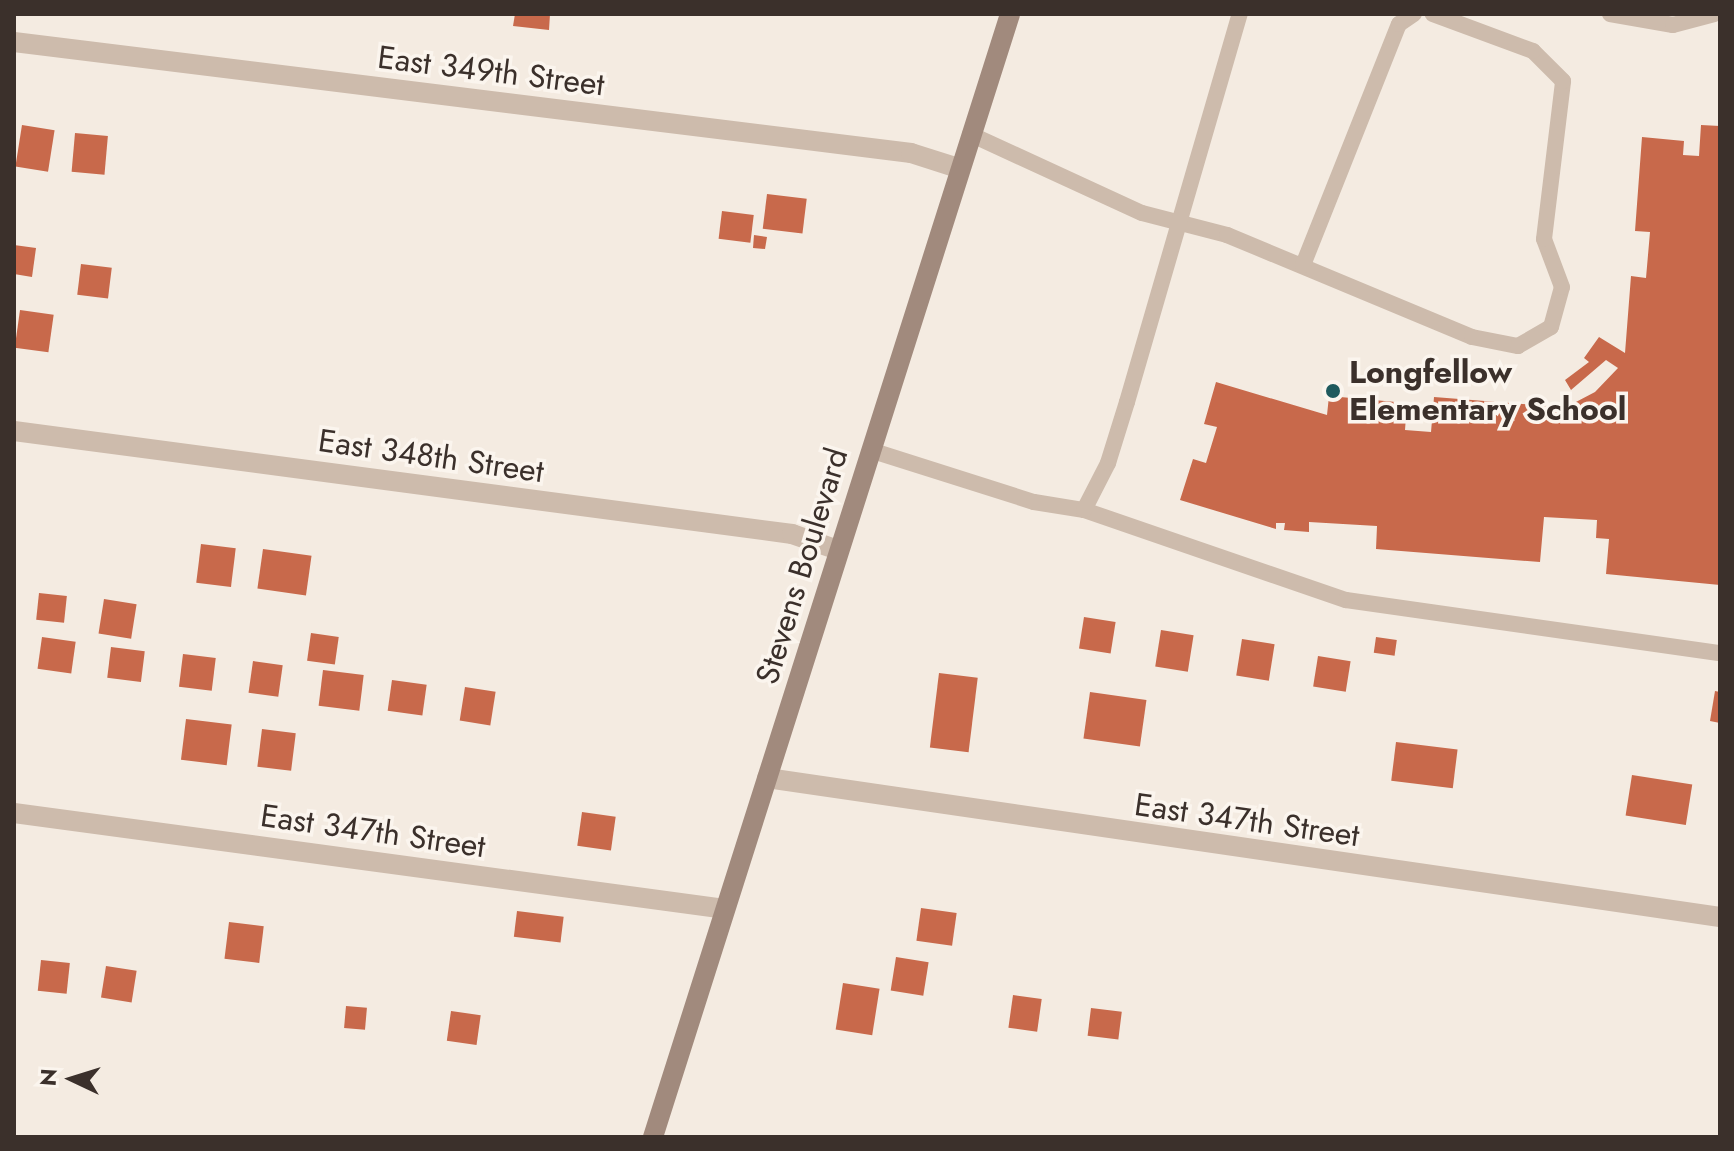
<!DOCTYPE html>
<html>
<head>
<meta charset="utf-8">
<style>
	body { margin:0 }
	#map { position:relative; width:1734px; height:1151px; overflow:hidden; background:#f4ebe1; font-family:Jost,sans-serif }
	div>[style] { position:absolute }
	.building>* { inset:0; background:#c8694b; transform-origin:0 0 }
	.lane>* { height:16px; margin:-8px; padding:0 8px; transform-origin:8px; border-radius:8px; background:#cdbbac }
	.street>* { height:20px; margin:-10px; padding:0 10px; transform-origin:10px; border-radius:10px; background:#cdbbac }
	.secondary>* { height:20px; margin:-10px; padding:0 10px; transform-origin:10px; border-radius:10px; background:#a18a7d }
	.dots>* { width:22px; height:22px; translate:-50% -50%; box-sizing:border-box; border:4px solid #fbf5ee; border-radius:50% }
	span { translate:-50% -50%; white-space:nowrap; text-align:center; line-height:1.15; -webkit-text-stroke:7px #fbf5ee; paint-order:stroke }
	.street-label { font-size:32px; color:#3b302b }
	.poi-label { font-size:32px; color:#3b302b; font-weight:700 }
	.left { translate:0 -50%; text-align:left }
	.frame { position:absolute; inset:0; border:16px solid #3b302b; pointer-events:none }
	.north { position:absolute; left:32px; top:1039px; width:80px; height:80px; -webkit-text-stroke:6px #fbf5ee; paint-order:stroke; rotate:274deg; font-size:22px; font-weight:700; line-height:32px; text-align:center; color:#3b302b }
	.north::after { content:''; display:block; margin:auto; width:28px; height:36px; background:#3b302b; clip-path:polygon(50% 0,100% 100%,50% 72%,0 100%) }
</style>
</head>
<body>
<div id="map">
	<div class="building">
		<div style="clip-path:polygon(515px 14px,550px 14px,549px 30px,513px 26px)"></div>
		<div style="left:22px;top:125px;width:33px;height:42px;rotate:9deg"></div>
		<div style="clip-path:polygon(1701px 125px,1720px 126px,1720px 585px,1606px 574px,1609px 539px,1596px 538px,1597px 520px,1544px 517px,1540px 562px,1376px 549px,1377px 526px,1309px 522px,1309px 532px,1284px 530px,1285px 523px,1276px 523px,1276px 529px,1180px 500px,1193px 459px,1206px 463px,1217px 427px,1204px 424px,1216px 382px,1327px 415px,1329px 396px,1407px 403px,1405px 430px,1431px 432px,1434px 397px,1549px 406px,1574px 403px,1595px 392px,1618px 368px,1606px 360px,1571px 390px,1565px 380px,1589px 362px,1584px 358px,1599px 337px,1625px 353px,1631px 276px,1646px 278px,1650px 232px,1635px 231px,1642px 137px,1684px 141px,1683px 155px,1699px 156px)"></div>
		<div style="left:75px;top:133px;width:33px;height:39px;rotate:5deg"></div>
		<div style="left:767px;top:194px;width:40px;height:35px;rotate:7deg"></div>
		<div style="left:722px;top:211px;width:32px;height:28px;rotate:7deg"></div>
		<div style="clip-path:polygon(754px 235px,767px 237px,765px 249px,753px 248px)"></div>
		<div style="clip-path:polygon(14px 245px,36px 248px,32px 277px,14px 274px)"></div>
		<div style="left:81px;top:264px;width:31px;height:31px;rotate:7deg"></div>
		<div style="left:20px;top:310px;width:34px;height:38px;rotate:8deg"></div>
		<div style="left:201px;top:544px;width:35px;height:39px;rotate:7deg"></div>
		<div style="left:263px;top:549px;width:49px;height:40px;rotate:8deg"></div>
		<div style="left:39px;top:593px;width:28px;height:27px;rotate:6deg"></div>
		<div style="left:104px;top:599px;width:33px;height:35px;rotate:9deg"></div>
		<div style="left:1084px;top:617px;width:32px;height:32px;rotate:9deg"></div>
		<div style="left:1161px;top:630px;width:33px;height:37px;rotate:9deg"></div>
		<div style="left:311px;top:633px;width:28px;height:28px;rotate:8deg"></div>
		<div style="left:42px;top:637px;width:34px;height:32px;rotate:8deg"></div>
		<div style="left:1376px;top:637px;width:21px;height:16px;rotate:8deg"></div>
		<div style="left:1242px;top:639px;width:33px;height:37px;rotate:9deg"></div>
		<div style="left:111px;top:647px;width:34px;height:31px;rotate:7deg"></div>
		<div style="left:183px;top:654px;width:33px;height:33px;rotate:7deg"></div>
		<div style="left:1318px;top:656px;width:33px;height:31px;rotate:9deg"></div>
		<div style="left:253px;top:661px;width:30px;height:32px;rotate:8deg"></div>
		<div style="left:323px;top:670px;width:41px;height:36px;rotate:7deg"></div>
		<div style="left:939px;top:673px;width:39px;height:75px;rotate:7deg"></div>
		<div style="left:392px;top:680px;width:35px;height:31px;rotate:8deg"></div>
		<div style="left:465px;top:687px;width:31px;height:34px;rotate:9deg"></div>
		<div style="clip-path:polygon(1715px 691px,1720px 692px,1720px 723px,1710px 721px)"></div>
		<div style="left:1090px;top:692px;width:57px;height:47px;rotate:8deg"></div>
		<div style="left:186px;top:719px;width:46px;height:41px;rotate:7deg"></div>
		<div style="left:262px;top:729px;width:34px;height:38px;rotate:7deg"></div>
		<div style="left:1396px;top:742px;width:62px;height:39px;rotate:7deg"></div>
		<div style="left:1632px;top:775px;width:61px;height:41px;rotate:9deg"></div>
		<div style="left:582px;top:812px;width:34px;height:34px;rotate:8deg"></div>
		<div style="left:921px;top:908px;width:36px;height:33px;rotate:8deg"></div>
		<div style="left:517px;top:911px;width:47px;height:26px;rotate:7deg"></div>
		<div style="left:229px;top:922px;width:35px;height:37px;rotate:7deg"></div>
		<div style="left:896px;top:957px;width:33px;height:34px;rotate:9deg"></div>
		<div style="left:41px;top:960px;width:29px;height:31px;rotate:6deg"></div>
		<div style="left:106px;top:966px;width:31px;height:32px;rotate:9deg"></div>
		<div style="left:843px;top:983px;width:37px;height:47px;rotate:9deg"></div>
		<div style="left:1013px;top:995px;width:29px;height:33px;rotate:8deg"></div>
		<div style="left:346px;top:1006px;width:21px;height:22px;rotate:5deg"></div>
		<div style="left:1091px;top:1008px;width:31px;height:28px;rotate:7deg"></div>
		<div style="left:451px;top:1011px;width:30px;height:30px;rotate:8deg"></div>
	</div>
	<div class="lane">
		<div style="left:1610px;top:14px;width:64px;rotate:9.9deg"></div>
		<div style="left:1673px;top:25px;width:43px;rotate:-14.7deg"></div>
		<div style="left:970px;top:134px;width:189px;rotate:24.7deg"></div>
		<div style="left:1142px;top:213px;width:88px;rotate:14.5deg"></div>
		<div style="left:1227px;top:235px;width:265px;rotate:22.6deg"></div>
		<div style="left:1472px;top:337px;width:47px;rotate:11.1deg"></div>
		<div style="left:1518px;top:346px;width:38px;rotate:-30deg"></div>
		<div style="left:1551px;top:327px;width:41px;rotate:-74.6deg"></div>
		<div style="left:1562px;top:287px;width:51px;rotate:-110.6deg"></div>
		<div style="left:1544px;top:239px;width:159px;rotate:-83.1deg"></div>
		<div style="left:1563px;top:81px;width:42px;rotate:-135deg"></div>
		<div style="left:1533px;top:51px;width:107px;rotate:-159.7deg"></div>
		<div style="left:1303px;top:265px;width:259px;rotate:-68.3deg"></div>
		<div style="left:1399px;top:24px;width:18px;rotate:-34deg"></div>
		<div style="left:870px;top:450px;width:172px;rotate:17.6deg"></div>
		<div style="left:1034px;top:502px;width:51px;rotate:9.1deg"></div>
		<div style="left:1084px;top:510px;width:277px;rotate:19deg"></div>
		<div style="left:1346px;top:600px;width:378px;rotate:8.1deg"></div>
		<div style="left:1084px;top:510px;width:53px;rotate:-62.9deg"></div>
		<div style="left:1108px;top:463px;width:64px;rotate:-72.7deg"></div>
		<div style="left:1127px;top:402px;width:404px;rotate:-73.8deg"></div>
	</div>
	<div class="street">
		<div style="left:14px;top:42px;width:904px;rotate:7.05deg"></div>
		<div style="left:911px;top:153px;width:49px;rotate:17.7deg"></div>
		<div style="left:14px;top:431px;width:785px;rotate:7.54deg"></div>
		<div style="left:792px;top:534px;width:49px;rotate:19.2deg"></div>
		<div style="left:767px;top:778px;width:963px;rotate:8.3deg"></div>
		<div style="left:14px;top:813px;width:717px;rotate:7.69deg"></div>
	</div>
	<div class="secondary">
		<div style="left:653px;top:1137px;width:1178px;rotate:-72.36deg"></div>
	</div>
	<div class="dots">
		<div style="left:1333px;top:391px;background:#1f5a5e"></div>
	</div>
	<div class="street-label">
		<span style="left:491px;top:71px;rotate:7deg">East 349th Street</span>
		<span style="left:431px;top:456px;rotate:8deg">East 348th Street</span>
		<span style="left:802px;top:566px;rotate:-73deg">Stevens Boulevard</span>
		<span style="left:1247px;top:820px;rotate:8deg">East 347th Street</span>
		<span style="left:373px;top:831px;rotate:8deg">East 347th Street</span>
	</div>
	<div class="poi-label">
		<span class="left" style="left:1349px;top:391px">Longfellow<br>Elementary School</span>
	</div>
	<div class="frame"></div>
	<div class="north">N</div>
</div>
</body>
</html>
